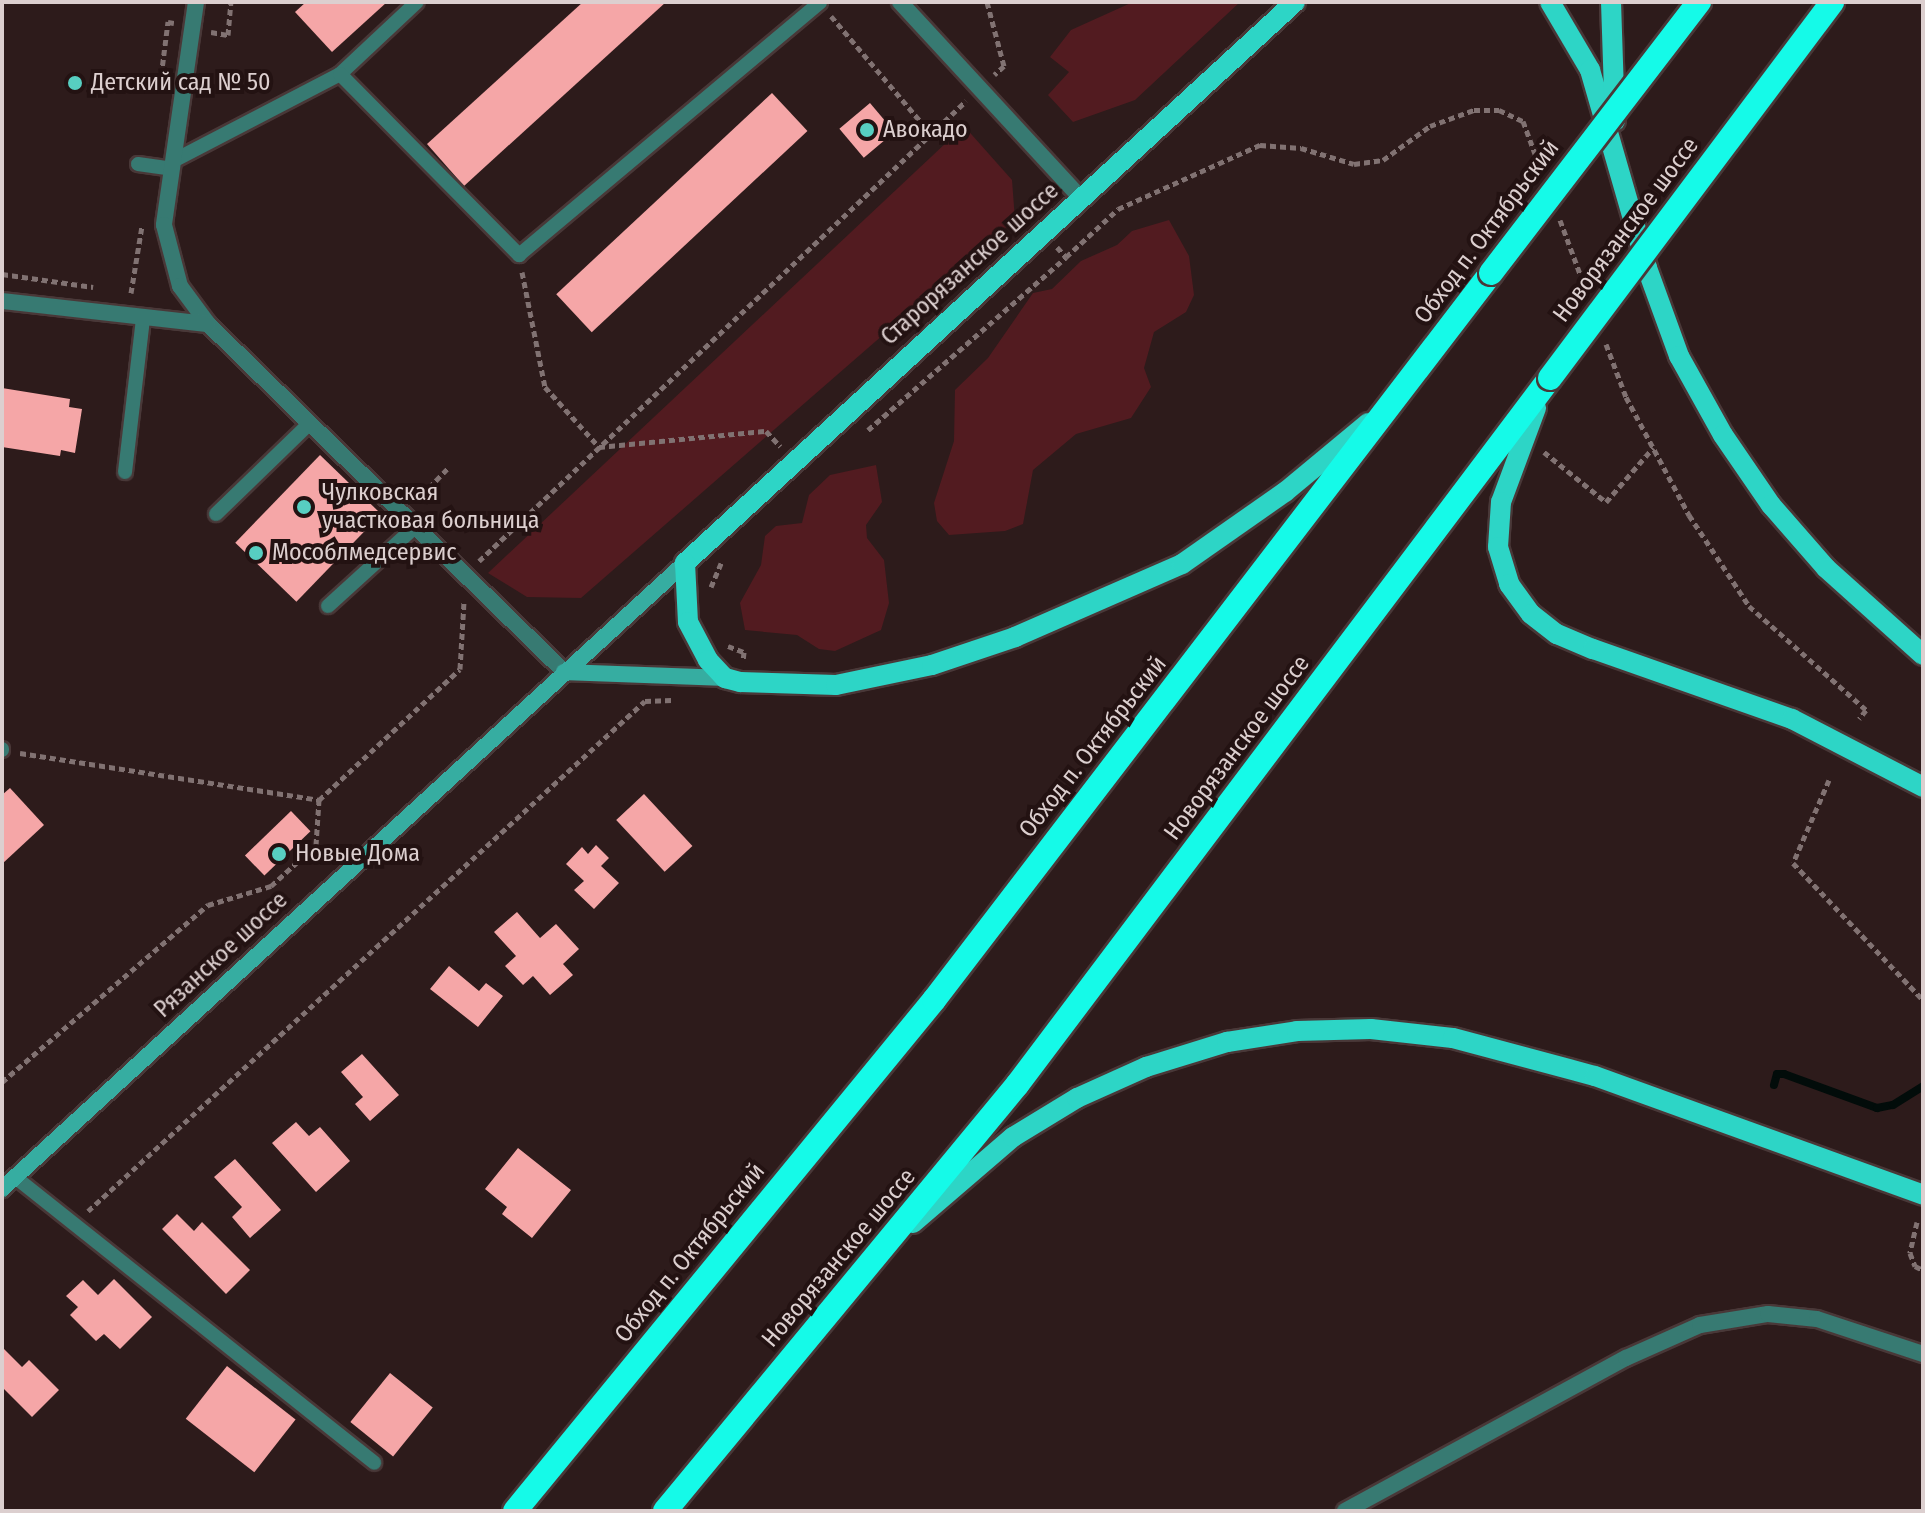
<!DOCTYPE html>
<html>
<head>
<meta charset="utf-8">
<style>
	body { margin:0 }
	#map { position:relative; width:1925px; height:1513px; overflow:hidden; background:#2d1b1b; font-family:"Fira Sans Condensed",sans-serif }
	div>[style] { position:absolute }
	.green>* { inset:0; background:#521b20 }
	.stream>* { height:8px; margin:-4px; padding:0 4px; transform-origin:4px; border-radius:4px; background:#020c0a }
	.building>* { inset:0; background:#f5a6a7; transform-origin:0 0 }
	.path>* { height:5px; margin-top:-2.5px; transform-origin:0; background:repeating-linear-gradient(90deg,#817272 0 6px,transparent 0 10px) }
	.roads { filter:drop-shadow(2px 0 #493838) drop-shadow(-2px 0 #493838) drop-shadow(0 2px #493838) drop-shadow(0 -2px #493838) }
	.lane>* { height:14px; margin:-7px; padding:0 7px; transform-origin:7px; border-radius:7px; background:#377a72 }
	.street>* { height:16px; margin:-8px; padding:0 8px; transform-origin:8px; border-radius:8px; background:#377a72 }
	.secondary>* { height:16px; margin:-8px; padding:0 8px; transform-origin:8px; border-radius:8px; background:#36ada1 }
	.primary>* { height:20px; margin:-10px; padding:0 10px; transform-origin:10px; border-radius:10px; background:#2dd5c6 }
	.highway>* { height:24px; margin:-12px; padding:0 12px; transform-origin:12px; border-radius:12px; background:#15fae8 }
	.bridges { filter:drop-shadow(2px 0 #493838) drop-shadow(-2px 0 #493838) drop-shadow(0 2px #493838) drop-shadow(0 -2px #493838) }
	.highway-bridge>* { height:24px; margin:-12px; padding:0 12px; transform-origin:12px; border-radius:12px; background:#15fae8 }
	.dots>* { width:22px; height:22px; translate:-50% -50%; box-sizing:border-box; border:4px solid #231212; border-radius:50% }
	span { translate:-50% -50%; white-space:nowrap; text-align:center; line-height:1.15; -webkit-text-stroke:8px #231212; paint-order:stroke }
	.poi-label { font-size:24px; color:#dccfcf }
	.left { translate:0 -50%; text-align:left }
	.street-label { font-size:24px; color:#dccfcf }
	.frame { position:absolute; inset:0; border:4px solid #dccfcf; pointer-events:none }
</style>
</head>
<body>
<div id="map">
	<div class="green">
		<div style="clip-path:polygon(1133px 2px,1240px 2px,1135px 100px,1073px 122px,1048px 95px,1069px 72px,1050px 57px,1071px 30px)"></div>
		<div style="clip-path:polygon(964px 126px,1012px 180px,1015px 220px,581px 598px,527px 597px,488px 573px)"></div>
		<div style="clip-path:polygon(1169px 220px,1189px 256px,1194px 295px,1186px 312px,1154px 332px,1144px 368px,1151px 387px,1131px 418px,1076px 434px,1033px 470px,1023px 524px,1005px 531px,949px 535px,937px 521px,934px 503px,954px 441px,955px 390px,988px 358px,1033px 293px,1052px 289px,1081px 261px,1117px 245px,1132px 231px)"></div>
		<div style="clip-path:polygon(876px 465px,882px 502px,866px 525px,867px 538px,884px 560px,889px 603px,881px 630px,835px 651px,819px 649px,797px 635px,745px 630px,740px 603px,761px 565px,765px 536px,776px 526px,802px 523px,809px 495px,830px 475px)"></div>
	</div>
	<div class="stream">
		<div style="left:1774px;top:1085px;width:11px;rotate:-75deg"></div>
		<div style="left:1777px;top:1074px;width:7px"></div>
		<div style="left:1784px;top:1074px;width:99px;rotate:20.1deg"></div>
		<div style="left:1877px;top:1108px;width:16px;rotate:-11deg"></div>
		<div style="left:1893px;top:1105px;width:36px;rotate:-32deg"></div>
	</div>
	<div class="building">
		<div style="clip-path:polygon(306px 2px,387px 2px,332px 52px,295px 12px)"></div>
		<div style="clip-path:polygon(583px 2px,666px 2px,464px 186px,427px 144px)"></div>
		<div style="left:772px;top:93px;width:52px;height:295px;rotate:47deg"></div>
		<div style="left:870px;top:103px;width:38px;height:40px;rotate:50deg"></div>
		<div style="clip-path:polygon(2px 388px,70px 399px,69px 407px,82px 409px,75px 453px,61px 450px,60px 456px,2px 447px)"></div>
		<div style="left:320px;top:455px;width:85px;height:122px;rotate:44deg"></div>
		<div style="clip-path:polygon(10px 788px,44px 825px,2px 864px,2px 795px)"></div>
		<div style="left:644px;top:794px;width:71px;height:38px;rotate:47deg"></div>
		<div style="left:291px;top:811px;width:28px;height:64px;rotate:46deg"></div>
		<div style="clip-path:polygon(596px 845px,609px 858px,601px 866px,619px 883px,594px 909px,574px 890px,584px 881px,566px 864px,582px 847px,588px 854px)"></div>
		<div style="clip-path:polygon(517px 912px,540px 938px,556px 924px,579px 949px,563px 964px,573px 975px,550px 995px,533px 976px,523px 985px,505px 966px,516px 956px,494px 932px)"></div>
		<div style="clip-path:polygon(449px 966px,479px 991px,486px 983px,503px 996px,478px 1027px,430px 989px)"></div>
		<div style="clip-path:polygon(362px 1054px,399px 1095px,370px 1121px,355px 1104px,363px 1097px,341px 1072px)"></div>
		<div style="clip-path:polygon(296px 1122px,309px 1136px,320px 1127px,350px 1161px,316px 1192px,272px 1143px)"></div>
		<div style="clip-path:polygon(518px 1148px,571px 1190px,532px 1238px,502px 1214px,507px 1207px,485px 1189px)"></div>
		<div style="clip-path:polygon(235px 1159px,281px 1210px,250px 1238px,232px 1217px,242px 1207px,214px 1177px)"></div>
		<div style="clip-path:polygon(177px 1214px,194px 1231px,202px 1222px,250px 1270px,226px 1294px,162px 1229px)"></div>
		<div style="clip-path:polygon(114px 1279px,152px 1317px,120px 1349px,104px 1334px,96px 1341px,70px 1315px,78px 1307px,66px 1296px,83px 1280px,98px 1295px)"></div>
		<div style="clip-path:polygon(2px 1347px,22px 1367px,29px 1360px,59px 1390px,32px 1417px,2px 1387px)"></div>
		<div style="left:227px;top:1366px;width:87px;height:67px;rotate:38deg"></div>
		<div style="left:390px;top:1373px;width:55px;height:63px;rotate:39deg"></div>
	</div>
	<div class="path">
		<div style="left:987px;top:2px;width:66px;rotate:75.1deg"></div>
		<div style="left:1004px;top:66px;width:13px;rotate:138deg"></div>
		<div style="left:831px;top:16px;width:155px;rotate:49.7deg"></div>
		<div style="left:211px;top:32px;width:17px;rotate:10deg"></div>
		<div style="left:228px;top:35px;width:33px;rotate:-85deg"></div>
		<div style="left:160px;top:85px;width:64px;rotate:-82.8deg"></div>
		<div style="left:168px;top:22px;width:6px;rotate:9deg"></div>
		<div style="left:1560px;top:220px;width:75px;rotate:69.6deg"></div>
		<div style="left:1057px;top:247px;width:13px;rotate:48deg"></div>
		<div style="left:1066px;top:257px;width:71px;rotate:-42.7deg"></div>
		<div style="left:1118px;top:209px;width:156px;rotate:-24.3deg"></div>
		<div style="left:1260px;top:145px;width:41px;rotate:4.2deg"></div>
		<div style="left:1301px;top:148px;width:55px;rotate:16.8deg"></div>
		<div style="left:1354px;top:164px;width:29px;rotate:-8deg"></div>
		<div style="left:1383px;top:160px;width:58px;rotate:-35.9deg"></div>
		<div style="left:1430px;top:126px;width:47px;rotate:-20deg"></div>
		<div style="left:1474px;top:110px;width:25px"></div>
		<div style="left:1499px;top:110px;width:26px;rotate:25deg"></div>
		<div style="left:1523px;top:121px;width:52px;rotate:69.8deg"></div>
		<div style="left:522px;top:272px;width:117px;rotate:78.7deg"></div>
		<div style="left:545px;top:387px;width:81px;rotate:48deg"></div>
		<div style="left:599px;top:447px;width:168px;rotate:-5.5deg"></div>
		<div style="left:766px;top:431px;width:21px;rotate:47deg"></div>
		<div style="left:2px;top:274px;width:92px;rotate:8.1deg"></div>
		<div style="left:131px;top:293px;width:68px;rotate:-80.7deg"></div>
		<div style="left:1606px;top:344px;width:57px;rotate:69.3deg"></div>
		<div style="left:1626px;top:397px;width:134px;rotate:61.9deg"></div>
		<div style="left:1689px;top:515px;width:109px;rotate:56.6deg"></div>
		<div style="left:1749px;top:606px;width:157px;rotate:41.6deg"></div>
		<div style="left:1866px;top:710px;width:11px;rotate:128deg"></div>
		<div style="left:868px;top:430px;width:263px;rotate:-41.1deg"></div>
		<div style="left:1544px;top:452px;width:80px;rotate:38.9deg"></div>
		<div style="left:1606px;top:502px;width:72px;rotate:-49deg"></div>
		<div style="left:415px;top:502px;width:49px;rotate:-45.8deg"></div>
		<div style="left:479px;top:561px;width:670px;rotate:-43.37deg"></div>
		<div style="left:711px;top:587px;width:26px;rotate:-67deg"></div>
		<div style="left:728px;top:646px;width:17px;rotate:21deg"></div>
		<div style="left:744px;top:652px;width:9px;rotate:96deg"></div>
		<div style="left:20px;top:753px;width:303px;rotate:8.9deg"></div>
		<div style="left:1829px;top:780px;width:90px;rotate:113.4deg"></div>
		<div style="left:1793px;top:863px;width:189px;rotate:46.5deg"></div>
		<div style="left:2px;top:1082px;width:272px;rotate:-40.7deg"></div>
		<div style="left:208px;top:905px;width:66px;rotate:-16.8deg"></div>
		<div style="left:271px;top:886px;width:61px;rotate:-42.3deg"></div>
		<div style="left:316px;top:845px;width:45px;rotate:-86.2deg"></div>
		<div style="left:319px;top:800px;width:192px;rotate:-42.9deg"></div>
		<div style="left:460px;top:669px;width:68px;rotate:-86.6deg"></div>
		<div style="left:88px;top:1211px;width:755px;rotate:-42.48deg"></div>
		<div style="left:645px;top:701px;width:27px;rotate:-2deg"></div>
		<div style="left:1917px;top:1222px;width:32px;rotate:103deg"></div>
		<div style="left:1910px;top:1253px;width:14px;rotate:69deg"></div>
		<div style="left:1915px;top:1266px;width:9px;rotate:27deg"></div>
	</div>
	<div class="roads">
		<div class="lane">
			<div style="left:340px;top:74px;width:105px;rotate:-43.1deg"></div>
			<div style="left:173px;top:161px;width:188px;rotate:-27.5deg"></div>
			<div style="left:340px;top:74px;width:255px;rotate:45.3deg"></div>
			<div style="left:519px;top:255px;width:393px;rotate:-40deg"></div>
			<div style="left:138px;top:164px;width:34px;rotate:8deg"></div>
			<div style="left:125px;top:472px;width:155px;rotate:-83.3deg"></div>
			<div style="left:216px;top:514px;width:131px;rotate:-44.1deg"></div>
			<div style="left:328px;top:606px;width:119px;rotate:-42.3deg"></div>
			<div style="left:2px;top:749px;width:1px;rotate:90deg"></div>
			<div style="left:15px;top:1177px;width:459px;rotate:38.5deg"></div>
		</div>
		<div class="street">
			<div style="left:196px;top:2px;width:225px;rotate:98.2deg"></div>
			<div style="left:164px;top:225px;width:63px;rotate:75.3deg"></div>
			<div style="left:180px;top:286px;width:47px;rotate:53.6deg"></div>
			<div style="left:208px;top:324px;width:498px;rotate:44.3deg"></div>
			<div style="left:900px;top:2px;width:267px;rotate:47.3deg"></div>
			<div style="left:2px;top:301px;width:207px;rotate:6.4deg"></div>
			<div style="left:1345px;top:1511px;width:320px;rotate:-28.6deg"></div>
			<div style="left:1626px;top:1358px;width:81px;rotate:-24deg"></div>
			<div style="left:1700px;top:1325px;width:69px;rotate:-9.2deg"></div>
			<div style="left:1768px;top:1314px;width:49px;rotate:5.8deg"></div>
			<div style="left:1817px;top:1319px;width:112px;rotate:18.3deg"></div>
		</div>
		<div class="secondary">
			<div style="left:564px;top:672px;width:161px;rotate:2.1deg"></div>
			<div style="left:2px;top:1189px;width:926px;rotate:-42.51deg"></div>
		</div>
		<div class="primary">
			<div style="left:1295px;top:2px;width:829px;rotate:137.4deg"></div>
			<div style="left:685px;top:563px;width:59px;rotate:87.1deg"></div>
			<div style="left:688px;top:622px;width:43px;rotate:62.2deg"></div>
			<div style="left:708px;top:660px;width:25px;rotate:47deg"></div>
			<div style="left:725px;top:678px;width:16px;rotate:15deg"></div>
			<div style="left:740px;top:682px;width:96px;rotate:1.8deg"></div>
			<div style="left:836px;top:685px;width:98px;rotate:-11.8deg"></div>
			<div style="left:932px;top:665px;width:88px;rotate:-18.6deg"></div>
			<div style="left:1015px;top:637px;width:182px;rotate:-23.6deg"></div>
			<div style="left:1182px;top:564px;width:126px;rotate:-35deg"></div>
			<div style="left:1285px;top:492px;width:108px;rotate:-39.7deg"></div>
			<div style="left:1550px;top:2px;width:79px;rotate:59.5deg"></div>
			<div style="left:1590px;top:70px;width:206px;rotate:73.9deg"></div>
			<div style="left:1647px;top:268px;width:94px;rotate:70deg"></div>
			<div style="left:1679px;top:356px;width:90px;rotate:60.9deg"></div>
			<div style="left:1723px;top:435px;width:85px;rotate:55.6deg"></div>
			<div style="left:1771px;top:505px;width:84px;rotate:48.9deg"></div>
			<div style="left:1826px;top:568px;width:130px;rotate:41.9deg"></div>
			<div style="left:1611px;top:2px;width:119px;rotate:88.1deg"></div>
			<div style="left:1536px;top:408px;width:100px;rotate:110.4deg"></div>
			<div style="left:1501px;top:502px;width:45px;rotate:93.8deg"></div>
			<div style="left:1498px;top:547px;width:39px;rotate:73deg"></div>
			<div style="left:1509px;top:584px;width:37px;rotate:54deg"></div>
			<div style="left:1531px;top:614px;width:33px;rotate:38deg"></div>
			<div style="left:1557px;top:634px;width:39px;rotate:23deg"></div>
			<div style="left:1593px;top:649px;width:211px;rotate:19.4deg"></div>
			<div style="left:1792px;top:719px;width:148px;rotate:27.4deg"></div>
			<div style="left:913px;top:1223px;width:132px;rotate:-40.7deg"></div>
			<div style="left:1013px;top:1137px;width:75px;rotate:-31.4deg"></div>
			<div style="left:1077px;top:1098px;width:76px;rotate:-24.2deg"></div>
			<div style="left:1146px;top:1067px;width:85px;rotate:-17.2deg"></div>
			<div style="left:1227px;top:1042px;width:71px;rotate:-8.9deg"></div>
			<div style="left:1297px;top:1031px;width:74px;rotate:-1.5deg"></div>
			<div style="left:1371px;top:1029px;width:82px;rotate:6.3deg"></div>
			<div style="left:1453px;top:1038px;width:147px;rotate:15deg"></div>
			<div style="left:1595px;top:1076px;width:349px;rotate:19.9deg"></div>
		</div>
		<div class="highway">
			<div style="left:515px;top:1511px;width:661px;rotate:-50.65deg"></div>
			<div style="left:934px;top:1000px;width:916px;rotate:-52.54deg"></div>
			<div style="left:665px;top:1511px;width:553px;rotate:-50.43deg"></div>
			<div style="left:1017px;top:1085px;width:885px;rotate:-52.99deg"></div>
		</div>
	</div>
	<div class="bridges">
		<div class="highway-bridge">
			<div style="left:1491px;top:273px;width:342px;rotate:-52.5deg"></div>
			<div style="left:1550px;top:378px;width:470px;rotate:-53.1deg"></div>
		</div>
	</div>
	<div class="dots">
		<div style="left:75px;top:83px;background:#57cec1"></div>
		<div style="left:867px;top:130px;background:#57cec1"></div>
		<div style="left:304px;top:507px;background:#57cec1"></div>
		<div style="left:256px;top:553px;background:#57cec1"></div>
		<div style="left:279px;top:854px;background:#57cec1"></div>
	</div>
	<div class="poi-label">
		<span class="left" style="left:91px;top:83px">Детский сад № 50</span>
		<span class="left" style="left:883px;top:130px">Авокадо</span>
		<span class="left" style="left:322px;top:507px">Чулковская<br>участковая больница</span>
		<span class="left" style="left:272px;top:553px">Мособлмедсервис</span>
		<span class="left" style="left:295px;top:854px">Новые Дома</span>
	</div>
	<div class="street-label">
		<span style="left:1626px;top:230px;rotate:-53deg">Новорязанское шоссе</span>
		<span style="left:1487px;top:232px;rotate:-53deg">Обход п. Октябрьский</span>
		<span style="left:970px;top:264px;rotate:-42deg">Старорязанское шоссе</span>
		<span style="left:1093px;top:747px;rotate:-52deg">Обход п. Октябрьский</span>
		<span style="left:1237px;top:748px;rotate:-53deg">Новорязанское шоссе</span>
		<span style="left:221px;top:955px;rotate:-43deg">Рязанское шоссе</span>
		<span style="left:690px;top:1253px;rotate:-51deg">Обход п. Октябрьский</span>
		<span style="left:839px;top:1258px;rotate:-50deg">Новорязанское шоссе</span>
	</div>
	<div class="frame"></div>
</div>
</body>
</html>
